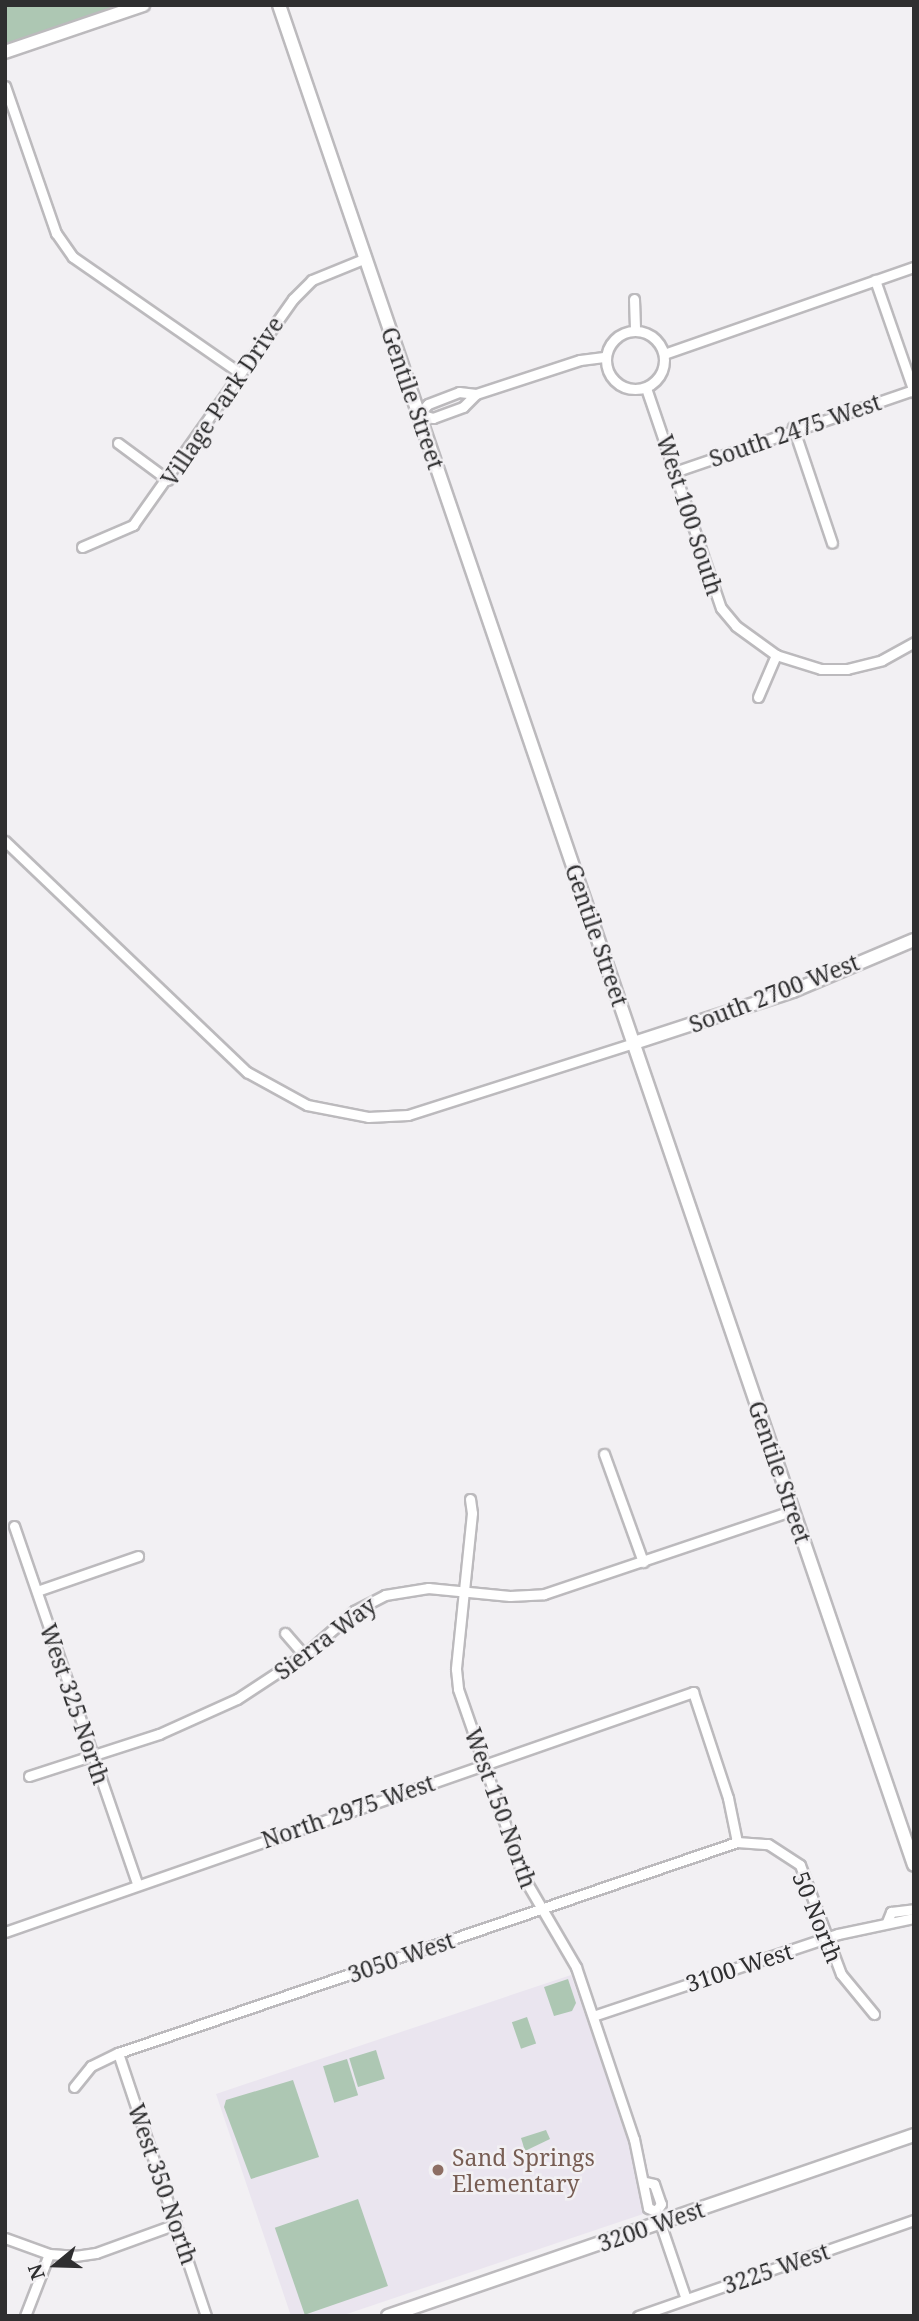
<!DOCTYPE html>
<html>
<head>
<meta charset="utf-8">
<style>
	body { margin:0 }
	#map { position:relative; width:919px; height:2321px; overflow:hidden; background:#f2f0f3; font-family:"Noto Serif",serif }
	div>[style] { position:absolute }
	.built>* { inset:0; background:#eae5ef }
	.green>* { inset:0; background:#adc7b3; transform-origin:0 0 }
	.roads { filter:drop-shadow(2px 0 #bcbabd) drop-shadow(-2px 0 #bcbabd) drop-shadow(0 2px #bcbabd) drop-shadow(0 -2px #bcbabd) }
	.street>* { height:9px; margin:-4.5px; padding:0 4.5px; transform-origin:4.5px; border-radius:4.5px; background:#fff }
	.street>.ring { margin:-4.5px; padding:0; box-sizing:content-box; background:none; border:9px solid #fff; border-radius:50% }
	.secondary>* { height:12px; margin:-6px; padding:0 6px; transform-origin:6px; border-radius:6px; background:#fff }
	.dots>* { width:19px; height:19px; translate:-50% -50%; box-sizing:border-box; border:4px solid #f2f0f3; border-radius:50% }
	span { translate:-50% -50%; white-space:nowrap; text-align:center; line-height:1.15; -webkit-text-stroke:5px #f2f0f3; paint-order:stroke }
	.street-label { font-size:23px; color:#2f2f30 }
	.education-label { font-size:23px; color:#785e54 }
	.left { translate:0 -50%; text-align:left }
	.frame { position:absolute; inset:0; border:7px solid #2f2f30; pointer-events:none }
	.north { position:absolute; left:21px; top:2230px; width:70px; height:70px; -webkit-text-stroke:5px #f2f0f3; paint-order:stroke; rotate:251deg; font-size:19px; font-weight:700; line-height:28px; text-align:center; color:#2f2f30 }
	.north::after { content:''; display:block; margin:auto; width:24px; height:32px; background:#2f2f30; clip-path:polygon(50% 0,100% 100%,50% 72%,0 100%) }
</style>
</head>
<body>
<div id="map">
	<div class="built">
		<div style="clip-path:polygon(571px 1975px,624px 2126px,646px 2213px,341px 2316px,291px 2316px,216px 2094px)"></div>
	</div>
	<div class="green">
		<div style="clip-path:polygon(5px 5px,117px 5px,117px 6px,5px 44px)"></div>
		<div style="clip-path:polygon(568px 1979px,576px 2003px,572px 2011px,554px 2016px,544px 1987px)"></div>
		<div style="left:527px;top:2017px;width:28px;height:16px;rotate:71deg"></div>
		<div style="left:376px;top:2050px;width:30px;height:28px;rotate:73deg"></div>
		<div style="left:347px;top:2059px;width:38px;height:25px;rotate:73deg"></div>
		<div style="clip-path:polygon(293px 2080px,319px 2157px,251px 2179px,224px 2107px,226px 2100px)"></div>
		<div style="clip-path:polygon(546px 2130px,550px 2139px,525px 2151px,521px 2138px)"></div>
		<div style="left:358px;top:2199px;width:92px;height:88px;rotate:71deg"></div>
	</div>
	<div class="roads">
		<div class="street">
			<div style="left:5px;top:86px;width:156px;rotate:70.9deg"></div>
			<div style="left:56px;top:233px;width:29px;rotate:55deg"></div>
			<div style="left:73px;top:257px;width:203px;rotate:34.8deg"></div>
			<div style="left:875px;top:280px;width:119px;rotate:70.8deg"></div>
			<div style="left:634px;top:299px;width:32px;rotate:88deg"></div>
			<div class="ring" style="left:606px;top:331px;width:49px;height:49px"></div>
			<div style="left:664px;top:354px;width:265px;rotate:-19.2deg"></div>
			<div style="left:646px;top:388px;width:232px;rotate:71.2deg"></div>
			<div style="left:721px;top:608px;width:23px;rotate:50deg"></div>
			<div style="left:736px;top:626px;width:49px;rotate:35.9deg"></div>
			<div style="left:776px;top:655px;width:47px;rotate:17.3deg"></div>
			<div style="left:821px;top:669px;width:26px"></div>
			<div style="left:847px;top:669px;width:36px;rotate:-14deg"></div>
			<div style="left:882px;top:660px;width:37px;rotate:-29deg"></div>
			<div style="left:476px;top:394px;width:18px;rotate:135deg"></div>
			<div style="left:463px;top:407px;width:32px;rotate:160deg"></div>
			<div style="left:433px;top:418px;width:15px;rotate:-164deg"></div>
			<div style="left:419px;top:414px;width:13px;rotate:-48deg"></div>
			<div style="left:428px;top:404px;width:33px;rotate:-21deg"></div>
			<div style="left:459px;top:392px;width:17px;rotate:7deg"></div>
			<div style="left:476px;top:394px;width:109px;rotate:-18.1deg"></div>
			<div style="left:580px;top:360px;width:26px;rotate:-7deg"></div>
			<div style="left:793px;top:427px;width:122px;rotate:71.4deg"></div>
			<div style="left:118px;top:443px;width:62px;rotate:36.5deg"></div>
			<div style="left:677px;top:471px;width:250px;rotate:-18.9deg"></div>
			<div style="left:82px;top:547px;width:56px;rotate:-23.3deg"></div>
			<div style="left:133px;top:525px;width:277px;rotate:-54.7deg"></div>
			<div style="left:293px;top:299px;width:27px;rotate:-45deg"></div>
			<div style="left:312px;top:280px;width:58px;rotate:-22.2deg"></div>
			<div style="left:758px;top:697px;width:46px;rotate:-66.8deg"></div>
			<div style="left:5px;top:841px;width:335px;rotate:43.7deg"></div>
			<div style="left:247px;top:1072px;width:68px;rotate:28.8deg"></div>
			<div style="left:307px;top:1105px;width:62px;rotate:11.1deg"></div>
			<div style="left:368px;top:1117px;width:40px;rotate:-2.9deg"></div>
			<div style="left:408px;top:1115px;width:237px;rotate:-17.7deg"></div>
			<div style="left:604px;top:1454px;width:115px;rotate:70.1deg"></div>
			<div style="left:470px;top:1499px;width:14px;rotate:82deg"></div>
			<div style="left:472px;top:1513px;width:157px;rotate:95.9deg"></div>
			<div style="left:456px;top:1669px;width:20px;rotate:84deg"></div>
			<div style="left:458px;top:1689px;width:200px;rotate:70.8deg"></div>
			<div style="left:524px;top:1878px;width:103px;rotate:59.7deg"></div>
			<div style="left:576px;top:1967px;width:182px;rotate:71.4deg"></div>
			<div style="left:634px;top:2139px;width:70px;rotate:78.5deg"></div>
			<div style="left:648px;top:2208px;width:9px;rotate:21deg"></div>
			<div style="left:14px;top:1526px;width:378px;rotate:71deg"></div>
			<div style="left:37px;top:1591px;width:107px;rotate:-19.1deg"></div>
			<div style="left:285px;top:1633px;width:29px;rotate:49deg"></div>
			<div style="left:29px;top:1776px;width:137px;rotate:-17.9deg"></div>
			<div style="left:159px;top:1734px;width:85px;rotate:-24.2deg"></div>
			<div style="left:237px;top:1699px;width:80px;rotate:-33.3deg"></div>
			<div style="left:304px;top:1655px;width:67px;rotate:-41.3deg"></div>
			<div style="left:354px;top:1611px;width:35px;rotate:-27deg"></div>
			<div style="left:385px;top:1595px;width:44px;rotate:-9.2deg"></div>
			<div style="left:428px;top:1588px;width:82px;rotate:5.6deg"></div>
			<div style="left:510px;top:1596px;width:34px;rotate:-3deg"></div>
			<div style="left:544px;top:1594px;width:263px;rotate:-18.6deg"></div>
			<div style="left:887px;top:1922px;width:11px;rotate:-68deg"></div>
			<div style="left:891px;top:1912px;width:23px;rotate:-7deg"></div>
			<div style="left:5px;top:1932px;width:729px;rotate:-19.23deg"></div>
			<div style="left:693px;top:1692px;width:112px;rotate:71.7deg"></div>
			<div style="left:728px;top:1798px;width:45px;rotate:78.4deg"></div>
			<div style="left:737px;top:1842px;width:31px;rotate:4deg"></div>
			<div style="left:768px;top:1844px;width:38px;rotate:33deg"></div>
			<div style="left:800px;top:1865px;width:116px;rotate:69.4deg"></div>
			<div style="left:841px;top:1974px;width:52px;rotate:50.5deg"></div>
			<div style="left:593px;top:2016px;width:258px;rotate:-18.5deg"></div>
			<div style="left:838px;top:1934px;width:78px;rotate:-11.9deg"></div>
			<div style="left:118px;top:2053px;width:277px;rotate:71.5deg"></div>
			<div style="left:74px;top:2087px;width:27px;rotate:-51deg"></div>
			<div style="left:91px;top:2066px;width:30px;rotate:-26deg"></div>
			<div style="left:118px;top:2053px;width:654px;rotate:-18.82deg"></div>
			<div style="left:646px;top:2182px;width:8px;rotate:14deg"></div>
			<div style="left:654px;top:2184px;width:21px;rotate:71deg"></div>
			<div style="left:661px;top:2204px;width:9px;rotate:126deg"></div>
			<div style="left:656px;top:2211px;width:93px;rotate:71.2deg"></div>
			<div style="left:5px;top:2238px;width:47px;rotate:20deg"></div>
			<div style="left:49px;top:2254px;width:26px;rotate:4deg"></div>
			<div style="left:75px;top:2256px;width:21px;rotate:-8deg"></div>
			<div style="left:96px;top:2253px;width:85px;rotate:-19.9deg"></div>
			<div style="left:25px;top:2316px;width:66px;rotate:-68.8deg"></div>
			<div style="left:638px;top:2316px;width:292px;rotate:-19.2deg"></div>
		</div>
		<div class="secondary">
			<div style="left:279px;top:5px;width:1965px;rotate:71.15deg"></div>
			<div style="left:5px;top:52px;width:146px;rotate:-18.8deg"></div>
			<div style="left:634px;top:1043px;width:167px;rotate:-18.1deg"></div>
			<div style="left:793px;top:991px;width:131px;rotate:-22.9deg"></div>
			<div style="left:388px;top:2316px;width:556px;rotate:-18.99deg"></div>
		</div>
	</div>
	<div class="dots">
		<div style="left:438px;top:2170px;background:#8d6e63"></div>
	</div>
	<div class="street-label">
		<span style="left:413px;top:398px;rotate:71deg">Gentile Street</span>
		<span style="left:222px;top:401px;rotate:-56deg">Village Park Drive</span>
		<span style="left:795px;top:430px;rotate:-19deg">South 2475 West</span>
		<span style="left:690px;top:515px;rotate:72deg">West 100 South</span>
		<span style="left:597px;top:935px;rotate:71deg">Gentile Street</span>
		<span style="left:774px;top:993px;rotate:-21deg">South 2700 West</span>
		<span style="left:780px;top:1472px;rotate:71deg">Gentile Street</span>
		<span style="left:325px;top:1638px;rotate:-37deg">Sierra Way</span>
		<span style="left:75px;top:1704px;rotate:71deg">West 325 North</span>
		<span style="left:501px;top:1808px;rotate:70deg">West 150 North</span>
		<span style="left:348px;top:1811px;rotate:-19deg">North 2975 West</span>
		<span style="left:818px;top:1917px;rotate:68deg">50 North</span>
		<span style="left:401px;top:1957px;rotate:-19deg">3050 West</span>
		<span style="left:739px;top:1967px;rotate:-18deg">3100 West</span>
		<span style="left:163px;top:2184px;rotate:71deg">West 350 North</span>
		<span style="left:651px;top:2226px;rotate:-19deg">3200 West</span>
		<span style="left:776px;top:2268px;rotate:-19deg">3225 West</span>
	</div>
	<div class="education-label">
		<span class="left" style="left:452px;top:2170px">Sand Springs<br>Elementary</span>
	</div>
	<div class="frame"></div>
	<div class="north">N</div>
</div>
</body>
</html>
